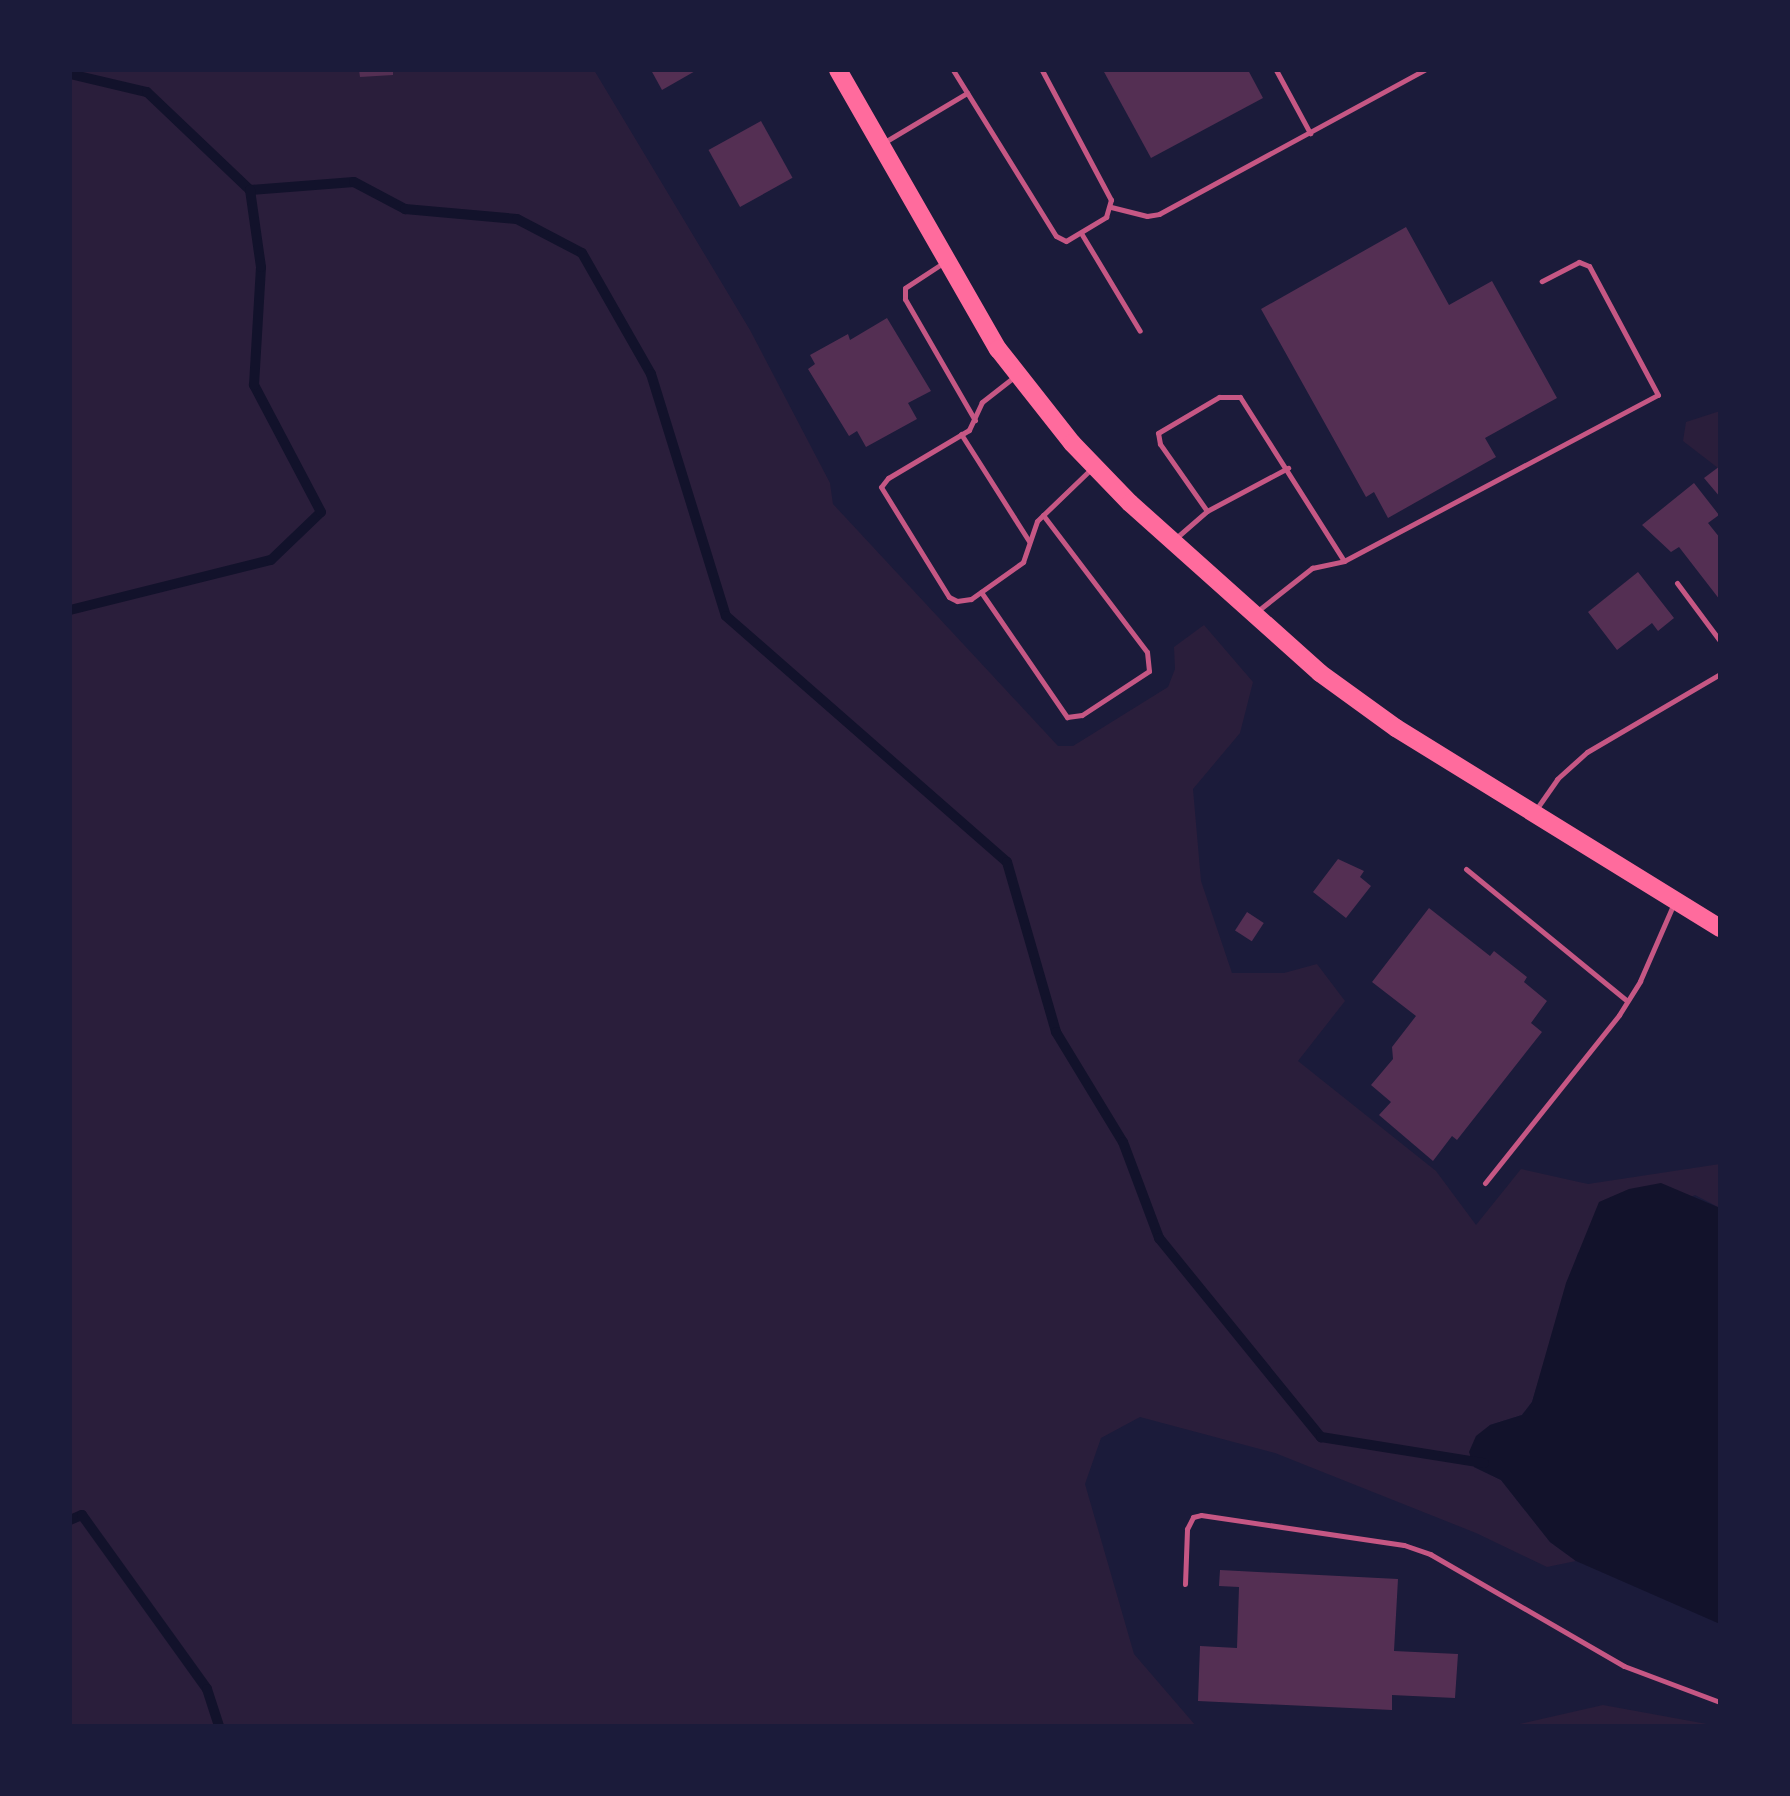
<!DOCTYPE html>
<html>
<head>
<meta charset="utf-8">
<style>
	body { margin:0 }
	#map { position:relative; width:1790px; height:1796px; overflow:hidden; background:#1b1b3a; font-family:Mulish,sans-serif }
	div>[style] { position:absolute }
	.green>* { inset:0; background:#2a1e3b }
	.water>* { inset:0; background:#12122b }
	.stream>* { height:10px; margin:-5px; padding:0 5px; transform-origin:5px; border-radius:5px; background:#12122b }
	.building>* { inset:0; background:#542f53; transform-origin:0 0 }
	.service>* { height:5px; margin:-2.5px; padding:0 2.5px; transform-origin:2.5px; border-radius:2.5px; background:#c65784 }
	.primary>* { height:18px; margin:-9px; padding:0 9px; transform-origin:9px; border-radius:9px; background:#ff6b9d }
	span { translate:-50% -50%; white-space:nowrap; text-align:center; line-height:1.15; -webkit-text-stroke:5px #1b1b3a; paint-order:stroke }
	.frame { position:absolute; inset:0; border:72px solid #1b1b3a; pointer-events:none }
</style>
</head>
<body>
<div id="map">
	<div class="green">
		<div style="clip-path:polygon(70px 70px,594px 70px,750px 330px,830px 483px,833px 504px,1058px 746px,1073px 746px,1168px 687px,1175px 669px,1174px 647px,1204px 625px,1253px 682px,1240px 733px,1193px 789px,1201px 881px,1232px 973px,1284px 973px,1317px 964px,1345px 1001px,1298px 1061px,1436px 1171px,1476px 1225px,1521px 1169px,1588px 1184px,1720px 1164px,1720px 1208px,1695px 1195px,1578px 1253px,1532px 1402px,1522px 1415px,1490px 1425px,1474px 1467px,1501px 1480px,1550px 1542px,1576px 1561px,1547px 1567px,1476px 1533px,1275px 1453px,1140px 1417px,1101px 1438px,1085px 1484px,1134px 1654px,1196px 1726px,70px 1726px)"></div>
		<div style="clip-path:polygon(1720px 411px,1720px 466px,1718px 468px,1683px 441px,1686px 422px)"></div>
		<div style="clip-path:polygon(1603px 1705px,1718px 1726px,1511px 1726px)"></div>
	</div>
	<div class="water">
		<div style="clip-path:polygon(1661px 1183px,1720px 1208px,1720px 1624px,1576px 1561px,1550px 1542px,1501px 1480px,1474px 1467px,1469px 1452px,1476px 1436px,1490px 1425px,1522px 1415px,1532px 1402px,1566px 1283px,1599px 1202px,1629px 1189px)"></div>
	</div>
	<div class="stream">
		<div style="left:70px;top:74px;width:79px;rotate:13.2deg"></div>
		<div style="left:147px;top:92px;width:142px;rotate:43.6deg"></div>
		<div style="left:250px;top:190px;width:104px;rotate:-4.4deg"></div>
		<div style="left:354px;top:182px;width:58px;rotate:27.9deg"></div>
		<div style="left:405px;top:209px;width:112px;rotate:5.1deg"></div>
		<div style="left:517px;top:219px;width:73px;rotate:27.6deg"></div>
		<div style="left:582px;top:253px;width:139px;rotate:60.3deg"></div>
		<div style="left:651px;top:374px;width:253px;rotate:72.8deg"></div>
		<div style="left:726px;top:616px;width:373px;rotate:41.2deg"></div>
		<div style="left:1007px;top:862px;width:177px;rotate:73.9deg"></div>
		<div style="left:1056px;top:1032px;width:129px;rotate:58.7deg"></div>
		<div style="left:1123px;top:1142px;width:103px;rotate:69.4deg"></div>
		<div style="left:1159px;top:1238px;width:257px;rotate:50.9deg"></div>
		<div style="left:1321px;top:1437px;width:165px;rotate:9.1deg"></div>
		<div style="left:70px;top:610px;width:207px;rotate:-14deg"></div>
		<div style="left:271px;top:560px;width:69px;rotate:-43.8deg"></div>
		<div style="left:321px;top:512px;width:144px;rotate:-117.8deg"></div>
		<div style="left:254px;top:385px;width:118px;rotate:-86.6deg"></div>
		<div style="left:261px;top:267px;width:78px;rotate:-98.1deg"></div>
		<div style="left:70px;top:1520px;width:13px;rotate:-23deg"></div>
		<div style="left:82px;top:1515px;width:214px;rotate:54.3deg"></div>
		<div style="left:207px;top:1689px;width:39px;rotate:72deg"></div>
	</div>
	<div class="building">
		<div style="clip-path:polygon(359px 70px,393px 70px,393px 75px,360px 77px)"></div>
		<div style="clip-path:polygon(651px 70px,697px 70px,662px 90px)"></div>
		<div style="clip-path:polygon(1103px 70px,1248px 70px,1263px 98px,1151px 158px)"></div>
		<div style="left:761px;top:121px;width:65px;height:60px;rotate:61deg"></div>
		<div style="clip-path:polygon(1406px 227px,1449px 305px,1492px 281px,1557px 398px,1485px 438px,1496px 457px,1388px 518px,1374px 492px,1366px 497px,1261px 309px)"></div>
		<div style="clip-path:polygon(887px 318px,931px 391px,908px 403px,917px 419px,866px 447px,857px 431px,849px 436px,808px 369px,815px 364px,810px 355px,848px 334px,850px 340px)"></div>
		<div style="clip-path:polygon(1720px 466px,1720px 497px,1704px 478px)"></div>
		<div style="clip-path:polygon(1694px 483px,1719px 515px,1708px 523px,1720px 538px,1720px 600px,1679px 547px,1671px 552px,1642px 525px)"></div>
		<div style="clip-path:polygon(1638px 572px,1674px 618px,1658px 631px,1652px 623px,1617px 650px,1588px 612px)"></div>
		<div style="clip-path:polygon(1338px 859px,1364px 871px,1360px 877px,1371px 886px,1346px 918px,1313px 892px)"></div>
		<div style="clip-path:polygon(1429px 908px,1490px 956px,1494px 951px,1527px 977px,1524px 982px,1547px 1001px,1531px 1023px,1542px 1032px,1457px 1140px,1452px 1136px,1433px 1161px,1379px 1115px,1391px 1102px,1371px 1085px,1393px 1059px,1392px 1047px,1416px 1016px,1372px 982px)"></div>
		<div style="left:1247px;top:912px;width:20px;height:22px;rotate:33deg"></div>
		<div style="clip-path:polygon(1220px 1570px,1398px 1579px,1394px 1651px,1458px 1654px,1455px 1698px,1392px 1695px,1392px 1710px,1198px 1701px,1200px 1646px,1237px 1648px,1239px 1587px,1219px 1586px)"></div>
	</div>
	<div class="service">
		<div style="left:953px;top:70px;width:195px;rotate:58.2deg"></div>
		<div style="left:1056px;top:236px;width:11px;rotate:27deg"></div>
		<div style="left:1066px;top:241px;width:47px;rotate:-31deg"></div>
		<div style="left:1106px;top:217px;width:18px;rotate:-74deg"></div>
		<div style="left:1111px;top:200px;width:147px;rotate:-118deg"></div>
		<div style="left:1276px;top:70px;width:72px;rotate:61.6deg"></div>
		<div style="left:883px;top:143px;width:98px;rotate:-30.8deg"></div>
		<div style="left:1111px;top:207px;width:37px;rotate:14deg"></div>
		<div style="left:1147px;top:216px;width:12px;rotate:-9deg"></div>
		<div style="left:1159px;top:214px;width:302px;rotate:-28.5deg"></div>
		<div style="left:1081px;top:233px;width:114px;rotate:59deg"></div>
		<div style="left:943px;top:263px;width:45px;rotate:146.7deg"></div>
		<div style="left:905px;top:288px;width:11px;rotate:90deg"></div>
		<div style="left:905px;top:299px;width:140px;rotate:60deg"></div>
		<div style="left:1014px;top:377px;width:41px;rotate:142deg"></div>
		<div style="left:982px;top:402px;width:31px;rotate:115deg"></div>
		<div style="left:969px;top:430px;width:94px;rotate:149.3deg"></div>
		<div style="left:888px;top:478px;width:11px;rotate:128deg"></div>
		<div style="left:881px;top:487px;width:129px;rotate:58.3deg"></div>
		<div style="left:949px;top:597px;width:9px;rotate:27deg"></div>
		<div style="left:957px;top:601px;width:14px;rotate:-8deg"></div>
		<div style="left:971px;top:599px;width:64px;rotate:-35.4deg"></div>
		<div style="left:1023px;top:562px;width:43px;rotate:-71.1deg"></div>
		<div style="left:1037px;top:521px;width:76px;rotate:-43.9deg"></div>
		<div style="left:961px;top:434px;width:127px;rotate:57.6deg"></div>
		<div style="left:1207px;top:511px;width:82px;rotate:-125deg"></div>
		<div style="left:1160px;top:444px;width:11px;rotate:-100deg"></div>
		<div style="left:1158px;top:433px;width:71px;rotate:-30.5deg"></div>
		<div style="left:1219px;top:397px;width:21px"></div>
		<div style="left:1240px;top:397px;width:194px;rotate:57.6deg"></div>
		<div style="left:1176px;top:538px;width:41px;rotate:-41.1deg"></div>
		<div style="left:1207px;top:511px;width:92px;rotate:-28deg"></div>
		<div style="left:1677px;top:583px;width:72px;rotate:53.4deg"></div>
		<div style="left:981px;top:592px;width:152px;rotate:55.5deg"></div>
		<div style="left:1067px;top:717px;width:15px;rotate:-8deg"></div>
		<div style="left:1082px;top:715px;width:80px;rotate:-33.3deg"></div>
		<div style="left:1149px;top:671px;width:19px;rotate:-96deg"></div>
		<div style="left:1147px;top:652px;width:172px;rotate:-127.2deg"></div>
		<div style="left:1255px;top:613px;width:73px;rotate:-38.3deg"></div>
		<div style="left:1312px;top:568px;width:33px;rotate:-12deg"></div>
		<div style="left:1344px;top:561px;width:355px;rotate:-27.9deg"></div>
		<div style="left:1658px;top:395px;width:146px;rotate:-118.1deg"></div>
		<div style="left:1589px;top:266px;width:11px;rotate:-158deg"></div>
		<div style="left:1579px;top:262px;width:42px;rotate:152.8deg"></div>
		<div style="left:1535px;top:811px;width:39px;rotate:-55deg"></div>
		<div style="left:1557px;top:779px;width:40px;rotate:-42deg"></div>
		<div style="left:1587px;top:752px;width:154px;rotate:-30.4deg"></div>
		<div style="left:1466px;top:869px;width:208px;rotate:39.3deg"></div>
		<div style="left:1485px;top:1183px;width:215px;rotate:-51.4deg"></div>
		<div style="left:1619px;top:1015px;width:40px;rotate:-58deg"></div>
		<div style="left:1640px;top:981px;width:85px;rotate:-66.4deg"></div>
		<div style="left:1185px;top:1584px;width:55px;rotate:-87.9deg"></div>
		<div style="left:1187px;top:1529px;width:13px;rotate:-63deg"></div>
		<div style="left:1193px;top:1517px;width:8px;rotate:-14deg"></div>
		<div style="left:1201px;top:1515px;width:205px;rotate:8.4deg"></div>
		<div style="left:1404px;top:1545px;width:28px;rotate:19deg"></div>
		<div style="left:1430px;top:1554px;width:224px;rotate:30deg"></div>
		<div style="left:1624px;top:1666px;width:103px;rotate:20.6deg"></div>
	</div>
	<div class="primary">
		<div style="left:838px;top:70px;width:322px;rotate:60.2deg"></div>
		<div style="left:998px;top:349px;width:120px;rotate:51.8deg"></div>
		<div style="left:1072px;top:443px;width:83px;rotate:46deg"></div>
		<div style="left:1130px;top:503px;width:255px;rotate:41.8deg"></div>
		<div style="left:1320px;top:673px;width:94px;rotate:35.9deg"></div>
		<div style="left:1396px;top:728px;width:381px;rotate:31.7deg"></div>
	</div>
	<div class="frame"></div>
</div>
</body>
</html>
